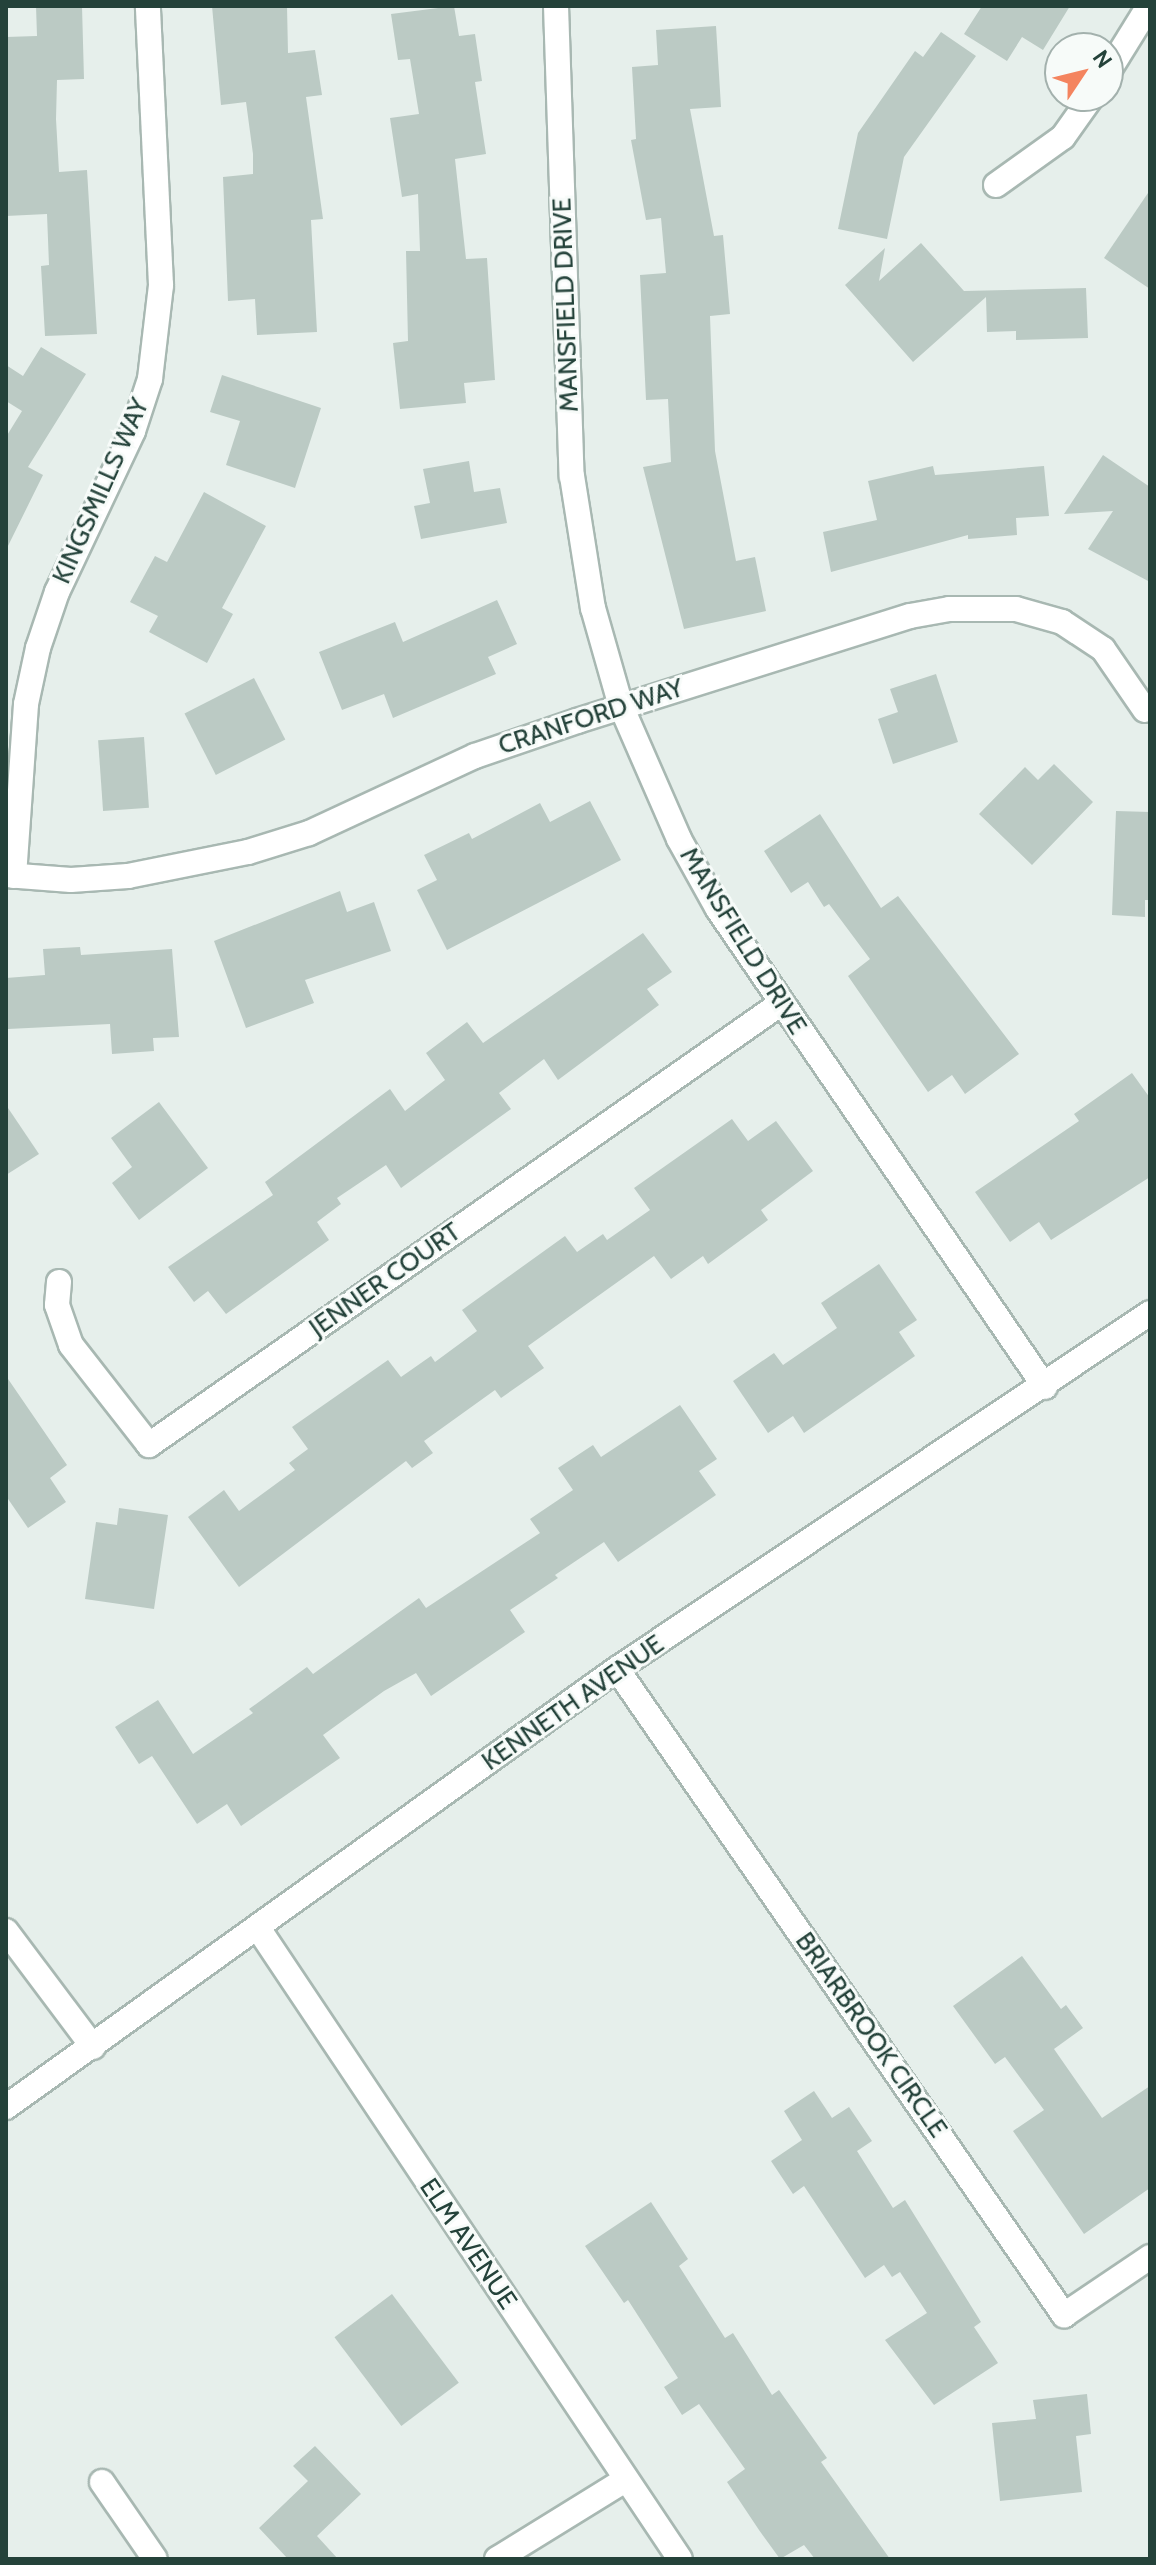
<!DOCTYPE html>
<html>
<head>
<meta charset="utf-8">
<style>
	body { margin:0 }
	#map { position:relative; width:1156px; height:2565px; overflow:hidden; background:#e6efeb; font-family:Cabin,sans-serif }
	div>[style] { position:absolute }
	.building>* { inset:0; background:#bbcac4; transform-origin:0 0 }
	.roads { filter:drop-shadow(2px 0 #a8b8b2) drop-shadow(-2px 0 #a8b8b2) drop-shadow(0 2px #a8b8b2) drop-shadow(0 -2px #a8b8b2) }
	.minor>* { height:24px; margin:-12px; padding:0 12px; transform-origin:12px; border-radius:12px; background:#fff }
	.tertiary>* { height:24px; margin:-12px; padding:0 12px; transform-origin:12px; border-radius:12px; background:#fff }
	.secondary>* { height:24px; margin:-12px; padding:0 12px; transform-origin:12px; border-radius:12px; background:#fff }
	span { translate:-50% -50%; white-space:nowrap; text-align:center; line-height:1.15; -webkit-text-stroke:6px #f7fbf9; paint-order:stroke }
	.street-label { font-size:26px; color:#24423a }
	.frame { position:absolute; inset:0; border:8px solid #24423a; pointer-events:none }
	.north { position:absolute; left:1044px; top:32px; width:80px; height:80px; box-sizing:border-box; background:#f7fbf9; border:2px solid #a3b1ad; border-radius:50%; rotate:55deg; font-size:22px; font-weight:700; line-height:32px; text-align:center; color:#24423a }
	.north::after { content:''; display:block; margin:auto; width:28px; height:36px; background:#f4845f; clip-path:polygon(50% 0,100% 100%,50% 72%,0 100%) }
</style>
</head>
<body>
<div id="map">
	<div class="building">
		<div style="clip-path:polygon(36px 6px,82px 6px,84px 79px,57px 80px,56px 119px,59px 172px,87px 170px,97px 334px,45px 336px,41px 266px,49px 265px,47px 214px,6px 216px,6px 37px,37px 36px)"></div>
		<div style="clip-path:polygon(212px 6px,287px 6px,288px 53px,315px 50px,322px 95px,306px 97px,323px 219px,311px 220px,317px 332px,257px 335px,255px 299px,228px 301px,223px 177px,253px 174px,253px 154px,246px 102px,221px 105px)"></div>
		<div style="clip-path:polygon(454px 6px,459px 36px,475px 34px,482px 81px,475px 82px,486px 154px,455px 159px,466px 259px,487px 258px,495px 380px,464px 383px,466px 403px,400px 409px,393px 343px,408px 341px,406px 251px,420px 251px,418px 194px,402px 197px,390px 118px,419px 114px,410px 59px,398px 60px,391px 14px)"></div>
		<div style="clip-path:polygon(982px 6px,1070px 6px,1043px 50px,1022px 37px,1007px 61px,964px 34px)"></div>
		<div style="clip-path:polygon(716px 26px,721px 107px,690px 109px,714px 236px,723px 235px,730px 314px,710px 316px,715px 451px,736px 561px,755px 557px,766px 611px,684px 629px,643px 467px,671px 462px,668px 399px,646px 400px,640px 275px,666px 273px,661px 218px,646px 220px,631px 140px,636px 139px,632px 67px,658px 65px,656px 30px)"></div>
		<div style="clip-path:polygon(941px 32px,976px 56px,904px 157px,887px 239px,838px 229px,858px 133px,915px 51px,923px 57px)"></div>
		<div style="clip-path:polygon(1150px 190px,1150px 289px,1104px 258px)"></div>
		<div style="clip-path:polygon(921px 243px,964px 291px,1086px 288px,1088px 338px,1016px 340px,1016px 331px,987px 332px,986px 297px,913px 362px,845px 285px,885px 248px,879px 281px)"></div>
		<div style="clip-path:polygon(41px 347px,86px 374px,28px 467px,43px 475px,6px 550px,6px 437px,22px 411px,6px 401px,6px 365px,23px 376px)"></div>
		<div style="clip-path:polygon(222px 375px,321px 408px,295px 488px,226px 465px,240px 421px,210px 412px)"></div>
		<div style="clip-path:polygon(1103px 455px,1150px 487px,1150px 582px,1088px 549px,1113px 511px,1064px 514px)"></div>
		<div style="clip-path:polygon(469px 461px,474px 492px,500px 488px,507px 523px,421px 539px,414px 506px,430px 503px,423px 469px)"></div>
		<div style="clip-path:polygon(933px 466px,935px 475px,1044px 466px,1049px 516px,1016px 518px,1017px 535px,968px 539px,968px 535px,831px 572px,823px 532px,877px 520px,868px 481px)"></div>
		<div style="clip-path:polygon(204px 492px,266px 526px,222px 608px,233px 614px,207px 663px,149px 632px,158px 616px,130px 602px,155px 556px,167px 562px)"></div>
		<div style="clip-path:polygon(497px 600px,517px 644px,488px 657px,496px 674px,393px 718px,384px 694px,342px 710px,319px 652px,395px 622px,403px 642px)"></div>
		<div style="clip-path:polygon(936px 674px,958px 742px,893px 764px,878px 719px,898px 712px,890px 689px)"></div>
		<div style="left:254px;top:678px;width:69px;height:78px;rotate:63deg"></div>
		<div style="left:144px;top:737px;width:71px;height:46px;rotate:86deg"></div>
		<div style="clip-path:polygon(1054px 764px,1093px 802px,1032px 865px,979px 814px,1025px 767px,1038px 780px)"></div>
		<div style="clip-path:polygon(590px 801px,621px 860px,447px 950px,417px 890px,437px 880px,424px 855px,469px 833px,472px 839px,540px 803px,550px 822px)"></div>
		<div style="clip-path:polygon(1116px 811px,1150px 812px,1150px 900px,1145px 900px,1145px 917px,1112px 915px)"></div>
		<div style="clip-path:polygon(820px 814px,881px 908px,898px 896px,1019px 1054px,965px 1094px,952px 1075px,928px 1092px,848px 976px,870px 959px,829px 904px,824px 907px,808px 882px,791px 893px,764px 851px)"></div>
		<div style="clip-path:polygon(340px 891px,347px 912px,374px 902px,391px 951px,305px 980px,314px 1003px,246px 1028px,214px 941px)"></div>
		<div style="clip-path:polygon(643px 933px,672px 972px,647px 989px,659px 1005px,558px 1080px,544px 1059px,499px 1093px,511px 1109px,401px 1188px,386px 1165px,337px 1198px,341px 1204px,317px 1222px,329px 1240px,226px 1314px,208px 1291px,194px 1302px,168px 1267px,273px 1195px,265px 1182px,390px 1089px,405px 1111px,445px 1080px,426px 1053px,467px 1022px,483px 1043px)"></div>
		<div style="clip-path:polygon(80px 947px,81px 955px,172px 949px,179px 1037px,153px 1038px,154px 1051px,112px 1054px,110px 1024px,8px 1029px,6px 978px,45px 975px,43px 949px)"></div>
		<div style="clip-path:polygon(1132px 1073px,1150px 1098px,1150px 1177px,1051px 1240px,1039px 1222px,1010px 1242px,975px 1192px,1079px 1121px,1074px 1114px)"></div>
		<div style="clip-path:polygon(159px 1102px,208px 1168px,139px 1220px,112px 1183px,132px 1167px,111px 1138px)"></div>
		<div style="clip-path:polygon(6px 1105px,39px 1154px,6px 1175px)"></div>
		<div style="clip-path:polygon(732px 1119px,748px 1141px,776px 1121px,813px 1171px,761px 1210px,768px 1220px,708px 1264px,703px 1256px,671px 1279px,654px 1256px,528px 1346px,544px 1368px,501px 1398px,495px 1390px,424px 1441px,433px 1453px,412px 1468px,406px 1461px,239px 1587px,188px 1517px,224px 1490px,239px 1511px,295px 1470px,289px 1463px,308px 1449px,292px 1427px,388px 1360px,401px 1377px,431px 1356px,435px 1362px,477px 1331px,462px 1310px,565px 1236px,577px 1252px,603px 1234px,607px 1240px,650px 1210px,634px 1188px)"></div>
		<div style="clip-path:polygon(879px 1264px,917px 1320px,899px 1332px,915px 1356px,804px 1433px,793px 1416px,768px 1433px,733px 1381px,774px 1353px,783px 1365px,837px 1328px,821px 1303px)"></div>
		<div style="clip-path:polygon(6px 1376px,67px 1465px,50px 1478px,66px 1502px,28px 1528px,6px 1496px)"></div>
		<div style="clip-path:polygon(680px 1405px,717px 1459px,699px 1471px,716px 1495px,618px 1562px,604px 1542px,555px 1575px,558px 1578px,510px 1610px,525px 1632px,431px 1696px,416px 1673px,384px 1691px,323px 1735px,340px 1758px,241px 1826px,227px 1804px,197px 1824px,152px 1756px,139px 1764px,115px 1727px,158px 1700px,193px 1754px,253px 1713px,249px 1709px,307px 1667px,313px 1674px,419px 1598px,426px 1608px,540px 1533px,530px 1519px,573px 1490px,558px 1468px,593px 1445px,601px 1457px)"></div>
		<div style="clip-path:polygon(119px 1508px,168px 1515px,154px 1609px,85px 1599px,96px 1522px,117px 1525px)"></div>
		<div style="clip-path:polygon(1022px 1956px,1061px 2009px,1066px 2005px,1083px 2028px,1054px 2049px,1102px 2118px,1150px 2086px,1150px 2188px,1084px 2234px,1013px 2131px,1044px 2110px,1005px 2057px,995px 2064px,953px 2006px)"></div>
		<div style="clip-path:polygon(814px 2091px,832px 2118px,849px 2107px,872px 2141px,857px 2151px,893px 2208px,905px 2200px,981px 2322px,974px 2327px,998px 2363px,934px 2405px,885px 2340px,927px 2313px,900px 2272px,892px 2277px,884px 2265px,865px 2278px,804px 2186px,793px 2194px,771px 2161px,802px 2140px,784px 2111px)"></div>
		<div style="clip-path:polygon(651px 2202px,688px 2259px,679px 2266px,725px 2338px,733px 2333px,772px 2395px,779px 2390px,827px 2458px,821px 2462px,890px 2559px,815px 2559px,804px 2545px,780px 2559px,759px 2530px,727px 2482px,745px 2469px,699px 2404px,682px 2415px,664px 2387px,678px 2378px,628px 2300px,624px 2303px,585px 2246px)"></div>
		<div style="left:392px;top:2294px;width:111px;height:72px;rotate:53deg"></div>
		<div style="clip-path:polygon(1087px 2394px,1091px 2434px,1076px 2436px,1082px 2492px,1000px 2501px,992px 2423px,1036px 2419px,1033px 2400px)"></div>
		<div style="clip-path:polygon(315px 2446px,361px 2494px,317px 2536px,338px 2559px,288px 2559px,259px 2528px,308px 2481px,293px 2466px)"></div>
	</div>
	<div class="roads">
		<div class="minor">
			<div style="left:556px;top:6px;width:470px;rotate:88.1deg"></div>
			<div style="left:572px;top:476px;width:134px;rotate:81deg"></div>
			<div style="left:593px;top:608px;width:102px;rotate:74.1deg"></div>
			<div style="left:621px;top:706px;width:145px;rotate:66.4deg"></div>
			<div style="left:679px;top:839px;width:80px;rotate:60.9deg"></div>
			<div style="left:718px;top:909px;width:579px;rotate:55.62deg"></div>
			<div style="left:1108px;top:72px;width:78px;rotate:-58.2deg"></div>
			<div style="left:996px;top:185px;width:82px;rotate:-35.6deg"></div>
			<div style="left:1063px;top:137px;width:50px;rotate:-54.7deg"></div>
			<div style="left:6px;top:875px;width:65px;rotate:4.4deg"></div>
			<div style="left:71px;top:880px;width:57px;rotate:-4deg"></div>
			<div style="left:128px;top:876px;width:122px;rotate:-11.3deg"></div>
			<div style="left:248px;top:852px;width:64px;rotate:-17.3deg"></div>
			<div style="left:309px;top:833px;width:183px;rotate:-24.9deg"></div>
			<div style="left:475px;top:756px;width:108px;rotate:-18.9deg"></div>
			<div style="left:577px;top:721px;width:349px;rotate:-17.5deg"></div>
			<div style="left:910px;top:616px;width:40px;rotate:-10deg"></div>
			<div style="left:949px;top:609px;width:67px"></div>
			<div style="left:1016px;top:609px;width:48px;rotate:15.8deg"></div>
			<div style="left:1062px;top:622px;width:49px;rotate:33.4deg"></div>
			<div style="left:1103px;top:649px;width:74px;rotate:55.5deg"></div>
			<div style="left:14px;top:876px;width:172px;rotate:-86deg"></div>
			<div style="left:26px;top:704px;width:57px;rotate:-77.9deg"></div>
			<div style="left:38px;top:648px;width:59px;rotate:-71.3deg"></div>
			<div style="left:57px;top:592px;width:178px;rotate:-64.7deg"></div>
			<div style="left:133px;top:431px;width:55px;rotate:-71.9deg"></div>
			<div style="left:150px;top:379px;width:95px;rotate:-83.3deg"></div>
			<div style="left:161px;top:285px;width:279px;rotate:-92.7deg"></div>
			<div style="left:59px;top:1282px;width:23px;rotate:95deg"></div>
			<div style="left:57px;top:1305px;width:42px;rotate:70.7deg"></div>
			<div style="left:71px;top:1345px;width:127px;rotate:52deg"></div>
			<div style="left:149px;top:1445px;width:770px;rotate:-34.95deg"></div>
			<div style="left:617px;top:1669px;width:786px;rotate:55.32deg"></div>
			<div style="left:1064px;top:2315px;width:104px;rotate:-34deg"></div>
			<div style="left:6px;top:1931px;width:145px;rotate:53.1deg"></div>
			<div style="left:102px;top:2482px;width:93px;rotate:55.5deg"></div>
			<div style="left:497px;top:2559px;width:150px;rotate:-31.7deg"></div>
		</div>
		<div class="tertiary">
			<div style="left:258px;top:1928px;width:759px;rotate:56.23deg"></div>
		</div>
		<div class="secondary">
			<div style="left:6px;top:2107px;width:752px;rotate:-35.64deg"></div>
			<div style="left:617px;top:1669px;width:641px;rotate:-33.74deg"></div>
		</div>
	</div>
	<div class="street-label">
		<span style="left:566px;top:305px;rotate:-92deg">MANSFIELD DRIVE</span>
		<span style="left:101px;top:491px;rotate:-66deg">KINGSMILLS WAY</span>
		<span style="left:591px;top:717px;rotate:-18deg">CRANFORD WAY</span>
		<span style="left:743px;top:941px;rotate:58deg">MANSFIELD DRIVE</span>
		<span style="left:385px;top:1280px;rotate:-35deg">JENNER COURT</span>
		<span style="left:573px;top:1703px;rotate:-35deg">KENNETH AVENUE</span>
		<span style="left:871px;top:2035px;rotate:55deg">BRIARBROOK CIRCLE</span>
		<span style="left:468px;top:2244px;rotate:56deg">ELM AVENUE</span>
	</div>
	<div class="frame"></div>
	<div class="north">N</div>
</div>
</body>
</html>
